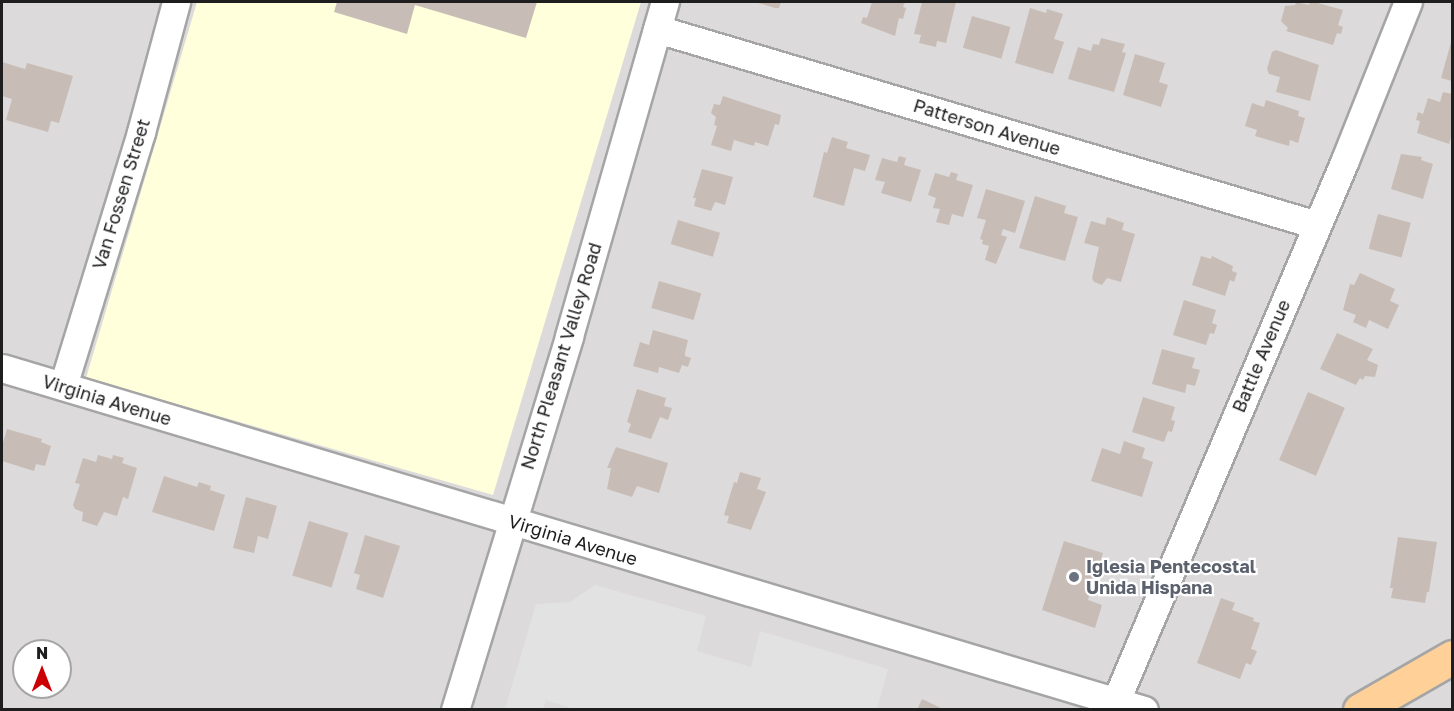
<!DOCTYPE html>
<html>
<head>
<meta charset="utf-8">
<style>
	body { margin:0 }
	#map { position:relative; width:1454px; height:711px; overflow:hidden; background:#efebe3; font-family:"Golos Text",sans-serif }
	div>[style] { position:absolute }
	.residential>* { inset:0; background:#dcdada }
	.education>* { inset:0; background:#ffffdc }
	.parking>* { inset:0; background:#e2e2e2 }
	.building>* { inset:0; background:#c8bdb6; transform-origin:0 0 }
	.roads { filter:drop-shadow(2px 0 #a5a5a5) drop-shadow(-2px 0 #a5a5a5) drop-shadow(0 2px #a5a5a5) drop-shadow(0 -2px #a5a5a5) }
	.minor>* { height:27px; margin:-13.5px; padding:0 13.5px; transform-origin:13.5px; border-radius:13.5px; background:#fff }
	.primary>* { height:33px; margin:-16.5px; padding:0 16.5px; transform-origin:16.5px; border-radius:16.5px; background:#ffd198 }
	.dots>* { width:16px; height:16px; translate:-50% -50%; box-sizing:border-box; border:3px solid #fff; border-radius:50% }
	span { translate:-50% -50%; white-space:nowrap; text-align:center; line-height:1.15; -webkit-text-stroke:4.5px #fff; paint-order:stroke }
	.street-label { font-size:18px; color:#1e1e1e }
	.worship-label { font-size:18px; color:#5b616d; font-weight:700 }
	.left { translate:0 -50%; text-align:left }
	.frame { position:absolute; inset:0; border:3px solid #1e1e1e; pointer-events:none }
	.north { position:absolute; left:12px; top:639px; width:60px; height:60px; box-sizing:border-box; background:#fff; border:2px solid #a5a5a5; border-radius:50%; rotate:0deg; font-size:16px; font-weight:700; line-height:24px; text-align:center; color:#1e1e1e }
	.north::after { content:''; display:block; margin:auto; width:21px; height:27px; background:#cb0003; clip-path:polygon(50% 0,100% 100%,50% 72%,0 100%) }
</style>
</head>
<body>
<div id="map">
	<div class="residential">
		<div style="clip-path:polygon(evenodd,2px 2px,1452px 2px,1452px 709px,2px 709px,2px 2px,24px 651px,60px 651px,60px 687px,24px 687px,24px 651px)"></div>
	</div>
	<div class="education">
		<div style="clip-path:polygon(197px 2px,641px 2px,493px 495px,86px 378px)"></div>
	</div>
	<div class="parking">
		<div style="clip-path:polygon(595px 585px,706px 616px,697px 651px,751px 667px,760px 631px,888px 669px,877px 709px,577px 710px,546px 700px,543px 709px,505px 709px,536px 604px,570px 602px)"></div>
	</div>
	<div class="building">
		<div style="clip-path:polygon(337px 2px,537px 2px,526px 38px,415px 5px,407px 34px,334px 12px)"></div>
		<div style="clip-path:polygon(755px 2px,781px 2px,779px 8px,775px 8px)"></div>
		<div style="clip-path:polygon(872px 2px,905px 2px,903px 7px,906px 8px,903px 19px,899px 18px,895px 36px,861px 23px,863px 17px,867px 18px)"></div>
		<div style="clip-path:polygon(922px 2px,956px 2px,946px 43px,937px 41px,936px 47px,919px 43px,921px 35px,914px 34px)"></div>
		<div style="clip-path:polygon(1296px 2px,1309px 5px,1310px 2px,1314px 2px,1343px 10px,1338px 25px,1343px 27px,1341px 34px,1337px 33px,1333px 45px,1286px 31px,1288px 28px,1281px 21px,1285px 6px,1295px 5px)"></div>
		<div style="clip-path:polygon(1030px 8px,1046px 13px,1047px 9px,1063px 14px,1054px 39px,1064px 42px,1053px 74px,1015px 63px)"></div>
		<div style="left:972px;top:16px;width:40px;height:33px;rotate:16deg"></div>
		<div style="clip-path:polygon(1101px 38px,1125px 44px,1122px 52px,1126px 53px,1114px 92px,1068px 79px,1078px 47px,1091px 51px,1093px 44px,1099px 45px)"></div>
		<div style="clip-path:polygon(1452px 39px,1452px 81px,1441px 78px)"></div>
		<div style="clip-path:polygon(1276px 50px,1319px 65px,1310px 101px,1276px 92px,1280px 77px,1269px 74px,1267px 69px,1272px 52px)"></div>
		<div style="clip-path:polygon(1135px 54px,1165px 63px,1159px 82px,1168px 85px,1161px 107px,1123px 95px)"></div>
		<div style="clip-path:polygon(2px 62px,25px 69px,27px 63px,73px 76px,59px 123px,51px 121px,48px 132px,6px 120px,12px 99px,2px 96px)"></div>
		<div style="clip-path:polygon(1443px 92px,1452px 94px,1452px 134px,1449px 144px,1417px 133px,1420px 121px,1416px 120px,1418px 112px,1423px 114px,1428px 98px,1440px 102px)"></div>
		<div style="clip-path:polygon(723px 96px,781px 115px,779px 125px,775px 124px,768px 146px,755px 142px,754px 146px,734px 140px,731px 151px,711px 145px,717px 126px,714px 125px,716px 117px,711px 113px,714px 104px,720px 105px)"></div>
		<div style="clip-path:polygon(1266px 100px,1299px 111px,1298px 116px,1305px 118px,1298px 143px,1290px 140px,1289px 146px,1255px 136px,1257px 130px,1245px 126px,1252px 103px,1264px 107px)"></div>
		<div style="clip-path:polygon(832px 137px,848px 142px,846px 148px,870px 155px,865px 171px,854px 168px,844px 206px,813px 197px,824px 152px,827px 153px)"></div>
		<div style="clip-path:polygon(1401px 154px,1422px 157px,1421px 160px,1433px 164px,1423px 199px,1391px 189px)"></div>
		<div style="clip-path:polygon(899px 156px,906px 158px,904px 165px,921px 170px,911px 202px,881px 193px,885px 182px,875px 180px,882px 158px,897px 162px)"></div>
		<div style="clip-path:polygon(702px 169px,733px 177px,725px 205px,715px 202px,711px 211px,694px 206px,696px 198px,693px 198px)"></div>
		<div style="clip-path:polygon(951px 172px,958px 174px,956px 180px,973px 185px,963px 217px,952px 214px,949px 225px,936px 222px,940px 209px,933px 208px,936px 198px,928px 195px,935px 173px,949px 177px)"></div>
		<div style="clip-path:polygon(986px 189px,1025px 201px,1015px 233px,1003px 229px,1001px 235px,1007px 237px,996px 264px,985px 260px,989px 246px,982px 244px,983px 240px,980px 239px,986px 220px,977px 218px)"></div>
		<div style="clip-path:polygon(1035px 196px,1066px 206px,1064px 213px,1078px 217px,1065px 261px,1019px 248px)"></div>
		<div style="left:1378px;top:214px;width:34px;height:36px;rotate:15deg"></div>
		<div style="clip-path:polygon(1107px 217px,1124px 223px,1122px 230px,1135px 234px,1121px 282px,1107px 278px,1102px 285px,1094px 282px,1092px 278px,1099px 247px,1084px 243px,1091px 221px,1105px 225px)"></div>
		<div style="left:678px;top:220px;width:44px;height:25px;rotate:17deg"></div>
		<div style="clip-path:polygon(1201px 256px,1211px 259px,1212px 256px,1233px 266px,1232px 271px,1237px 273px,1234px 282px,1230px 280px,1225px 296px,1192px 285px)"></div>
		<div style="clip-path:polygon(1360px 273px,1395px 289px,1390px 301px,1399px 305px,1388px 329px,1369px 320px,1366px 328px,1353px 322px,1356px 315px,1343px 310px,1350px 284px,1354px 285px)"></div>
		<div style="left:659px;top:281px;width:44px;height:28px;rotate:16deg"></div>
		<div style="clip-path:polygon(1184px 300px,1216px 310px,1212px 323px,1217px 325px,1214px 334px,1210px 333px,1206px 345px,1173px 335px)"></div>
		<div style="clip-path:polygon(653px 330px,688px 340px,685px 353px,685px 356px,691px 358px,688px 367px,682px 365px,679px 373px,659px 367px,658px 373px,633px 366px,640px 342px,649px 345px)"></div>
		<div style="clip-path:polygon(1337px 333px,1373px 349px,1367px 360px,1378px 365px,1375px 377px,1365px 376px,1363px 380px,1360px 378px,1356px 385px,1320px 369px)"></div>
		<div style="clip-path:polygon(1162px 349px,1195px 358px,1192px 368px,1200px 370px,1195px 386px,1187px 384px,1185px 393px,1152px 384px)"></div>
		<div style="clip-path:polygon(637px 389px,666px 398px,664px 406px,672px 408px,668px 420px,660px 417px,651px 439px,628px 432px,631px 424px,627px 422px)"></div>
		<div style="left:1308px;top:392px;width:40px;height:74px;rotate:23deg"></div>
		<div style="clip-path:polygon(1143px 397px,1175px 407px,1171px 420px,1175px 421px,1172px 432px,1168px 431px,1164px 442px,1132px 432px)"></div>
		<div style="clip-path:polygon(7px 429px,42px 439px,41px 442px,51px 446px,45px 466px,36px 464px,34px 471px,2px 461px,2px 446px)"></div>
		<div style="clip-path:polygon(1124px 441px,1145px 448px,1142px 458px,1153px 462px,1142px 497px,1091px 481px,1102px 448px,1120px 454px)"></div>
		<div style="clip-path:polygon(616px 447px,668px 463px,659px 493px,637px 486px,632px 497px,607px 489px,611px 468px,607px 468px)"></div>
		<div style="clip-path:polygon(98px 455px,112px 459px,113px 455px,124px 458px,122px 463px,137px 468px,128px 499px,123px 497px,117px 516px,104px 512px,97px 526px,82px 521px,83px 512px,75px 509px,73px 505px,80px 484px,75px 483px,83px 458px,96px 462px)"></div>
		<div style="clip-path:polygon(740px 472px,761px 478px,757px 489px,766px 492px,751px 530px,727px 523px,729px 516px,724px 515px,734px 482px,737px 483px)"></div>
		<div style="clip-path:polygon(164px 476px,197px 487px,199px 482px,211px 486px,210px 490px,225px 495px,214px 531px,152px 512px)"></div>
		<div style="clip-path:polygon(246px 497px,277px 506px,268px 539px,258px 536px,254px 553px,233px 548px)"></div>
		<div style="left:309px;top:521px;width:41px;height:57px;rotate:17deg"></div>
		<div style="clip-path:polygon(365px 535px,400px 546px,383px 598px,356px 589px,360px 575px,354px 573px)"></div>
		<div style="clip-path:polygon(1398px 537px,1437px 542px,1429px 592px,1427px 592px,1425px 603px,1391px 598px,1393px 588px,1390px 588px)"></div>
		<div style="clip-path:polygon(1064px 541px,1103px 553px,1088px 600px,1102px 605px,1095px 628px,1042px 610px)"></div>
		<div style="clip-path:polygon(1221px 598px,1235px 603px,1232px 610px,1254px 618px,1253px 621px,1260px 623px,1251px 649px,1257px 651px,1251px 665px,1246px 663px,1240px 679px,1197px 663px)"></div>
		<div style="clip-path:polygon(922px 699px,945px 710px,917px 710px)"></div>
	</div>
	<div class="roads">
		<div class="minor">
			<div style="left:657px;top:29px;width:688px;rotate:16.54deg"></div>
			<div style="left:2px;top:368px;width:1192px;rotate:16.67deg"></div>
			<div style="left:63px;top:386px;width:266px;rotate:-72.9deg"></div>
			<div style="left:141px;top:132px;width:135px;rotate:-74.9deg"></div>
			<div style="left:455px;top:710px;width:391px;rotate:-73deg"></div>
			<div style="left:569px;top:336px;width:348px;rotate:-74deg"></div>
			<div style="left:1112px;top:710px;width:597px;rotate:-67.04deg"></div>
			<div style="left:1345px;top:160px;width:170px;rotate:-68.3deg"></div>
		</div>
		<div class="primary">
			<div style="left:1360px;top:710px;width:106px;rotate:-29.9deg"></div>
		</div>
	</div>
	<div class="dots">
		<div style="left:1074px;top:577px;background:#6b7280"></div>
	</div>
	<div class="street-label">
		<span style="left:987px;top:127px;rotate:17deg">Patterson Avenue</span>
		<span style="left:121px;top:194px;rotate:-73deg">Van Fossen Street</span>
		<span style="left:561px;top:356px;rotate:-73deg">North Pleasant Valley Road</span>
		<span style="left:1261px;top:356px;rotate:-67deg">Battle Avenue</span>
		<span style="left:107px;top:400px;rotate:17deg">Virginia Avenue</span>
		<span style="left:573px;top:540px;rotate:17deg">Virginia Avenue</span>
	</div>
	<div class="worship-label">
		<span class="left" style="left:1086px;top:577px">Iglesia Pentecostal<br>Unida Hispana</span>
	</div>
	<div class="frame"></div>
	<div class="north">N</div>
</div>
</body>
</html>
